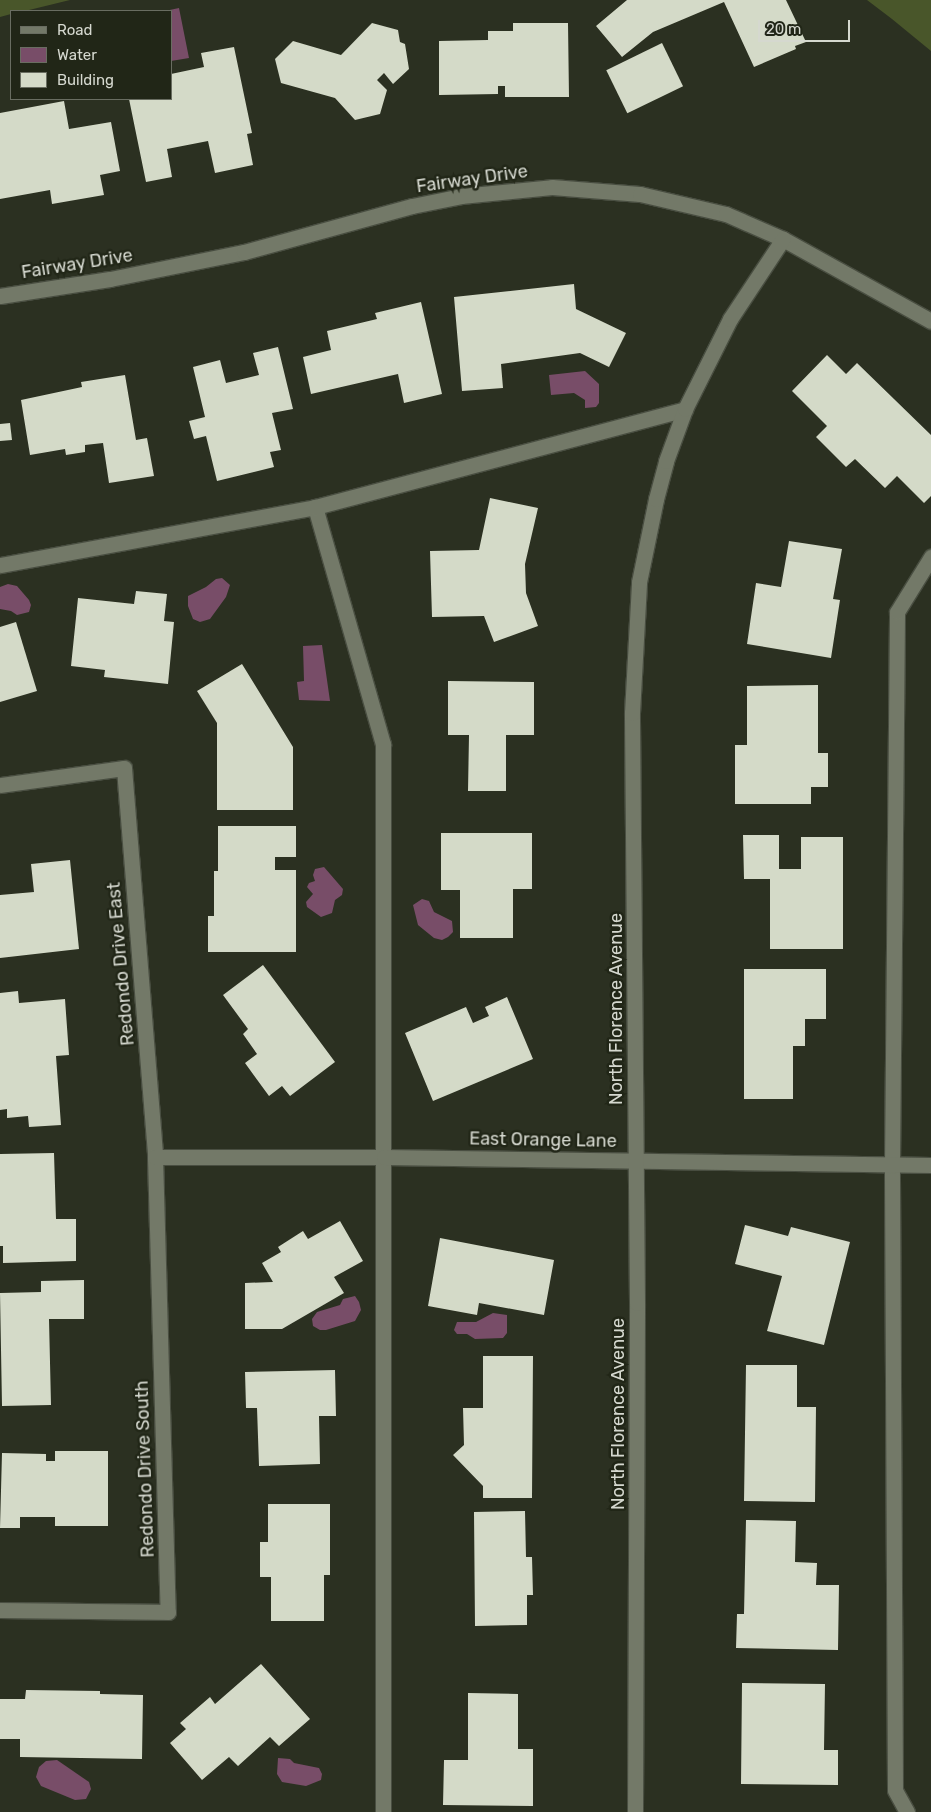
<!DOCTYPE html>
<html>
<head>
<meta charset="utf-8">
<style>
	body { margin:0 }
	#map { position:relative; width:931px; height:1812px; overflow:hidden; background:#2b3021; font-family:Rubik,sans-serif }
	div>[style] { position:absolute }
	.green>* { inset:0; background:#49562a }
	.water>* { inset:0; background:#784d68 }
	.building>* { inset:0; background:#d4dac8; transform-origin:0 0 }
	.roads { filter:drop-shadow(1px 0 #494e41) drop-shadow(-1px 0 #494e41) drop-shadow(0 1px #494e41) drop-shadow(0 -1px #494e41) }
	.service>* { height:15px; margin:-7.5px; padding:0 7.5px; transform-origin:7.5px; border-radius:7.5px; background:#737968 }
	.minor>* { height:15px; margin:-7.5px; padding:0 7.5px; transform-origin:7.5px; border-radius:7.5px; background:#737968 }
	span { translate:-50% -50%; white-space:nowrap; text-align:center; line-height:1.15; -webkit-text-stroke:5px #212617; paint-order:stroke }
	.street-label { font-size:18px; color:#d5d8cf }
	.legend { position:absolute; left:10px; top:10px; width:162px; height:90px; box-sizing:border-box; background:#212617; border:1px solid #696d61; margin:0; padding:6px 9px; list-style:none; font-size:15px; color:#d5d8cf }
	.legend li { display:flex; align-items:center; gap:10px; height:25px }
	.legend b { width:25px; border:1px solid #696d61 }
	.scale { position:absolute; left:758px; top:20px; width:92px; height:22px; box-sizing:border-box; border:2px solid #d5d8cf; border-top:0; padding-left:6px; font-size:15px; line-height:18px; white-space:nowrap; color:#d5d8cf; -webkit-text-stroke:4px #212617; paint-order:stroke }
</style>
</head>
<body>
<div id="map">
	<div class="green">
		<div style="clip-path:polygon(0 0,70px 0,25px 11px,11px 11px,11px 14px,0 17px)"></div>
		<div style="clip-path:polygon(867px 0,931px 0,931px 51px,892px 19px)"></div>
	</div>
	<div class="water">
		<div style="clip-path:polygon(179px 8px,189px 58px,171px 61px,171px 11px,165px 11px)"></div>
		<div style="clip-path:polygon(585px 371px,599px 384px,599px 403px,596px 407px,585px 408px,585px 400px,574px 393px,551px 395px,549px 375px)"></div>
		<div style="clip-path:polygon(222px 578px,230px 585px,226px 597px,210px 619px,200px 622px,193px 619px,188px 606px,188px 596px,206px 587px,216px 579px)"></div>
		<div style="clip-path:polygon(8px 584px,17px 586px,29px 600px,31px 605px,29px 612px,17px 615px,11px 611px,0 609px,0 587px)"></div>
		<div style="clip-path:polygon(322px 645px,330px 701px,299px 700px,297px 682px,304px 681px,303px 646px)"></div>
		<div style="clip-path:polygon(324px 867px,343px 889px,342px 895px,335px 900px,332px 913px,321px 917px,307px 907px,306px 902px,313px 894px,307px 887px,309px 883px,315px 881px,313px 875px,315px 869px)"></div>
		<div style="clip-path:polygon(422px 899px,429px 901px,434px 912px,452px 921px,453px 932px,448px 937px,442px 940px,434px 938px,418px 925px,413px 905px)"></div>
		<div style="clip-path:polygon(355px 1296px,359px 1302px,361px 1310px,355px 1321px,326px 1330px,320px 1330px,313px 1326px,312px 1319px,317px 1312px,340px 1305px,343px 1299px)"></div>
		<div style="clip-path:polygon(493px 1313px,507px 1315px,507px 1333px,503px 1338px,475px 1339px,467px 1334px,457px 1334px,454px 1330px,457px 1322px,476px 1322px)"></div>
		<div style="clip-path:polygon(278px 1758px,290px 1759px,294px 1763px,319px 1768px,322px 1774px,321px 1780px,306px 1786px,282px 1782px,277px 1774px)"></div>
		<div style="clip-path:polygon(57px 1760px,89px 1782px,91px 1789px,86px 1799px,75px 1800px,41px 1786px,36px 1777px,39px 1767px,46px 1761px)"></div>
	</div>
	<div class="building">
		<div style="clip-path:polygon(627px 0,786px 0,806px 42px,795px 46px,796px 49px,754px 67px,724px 2px,653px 32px,622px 57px,596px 26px)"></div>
		<div style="clip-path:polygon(372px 23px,398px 30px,400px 42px,405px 44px,409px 69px,393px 84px,384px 73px,377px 80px,387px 90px,380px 114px,355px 120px,335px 98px,281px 83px,275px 59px,293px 41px,341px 55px)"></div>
		<div style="clip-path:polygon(513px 23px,568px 23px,569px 97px,505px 97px,505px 86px,498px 86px,498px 94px,439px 95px,439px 41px,488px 40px,488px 31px,513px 31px)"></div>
		<div style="left:662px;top:43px;width:48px;height:62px;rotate:64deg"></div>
		<div style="clip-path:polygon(234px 47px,252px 133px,247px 134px,253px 165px,215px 173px,208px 141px,167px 149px,172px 177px,146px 182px,129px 99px,171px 99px,171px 74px,204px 67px,201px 53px)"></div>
		<div style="clip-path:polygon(64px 101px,69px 129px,111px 122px,120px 171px,100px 175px,104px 195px,52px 204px,50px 190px,0 199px,0 113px)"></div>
		<div style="clip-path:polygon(574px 284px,576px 309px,626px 333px,609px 367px,580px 353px,501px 364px,503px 388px,462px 391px,454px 297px)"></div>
		<div style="clip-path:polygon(421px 302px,442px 394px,404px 403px,398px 374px,311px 394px,303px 357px,331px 350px,327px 331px,377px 319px,375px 313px)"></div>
		<div style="clip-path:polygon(278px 347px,293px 409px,272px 413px,281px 450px,270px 452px,274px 467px,217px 481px,206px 436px,194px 439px,189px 421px,205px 417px,193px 367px,220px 360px,226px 383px,259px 375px,253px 353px)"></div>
		<div style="clip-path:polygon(827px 355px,846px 374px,857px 363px,931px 435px,931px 496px,924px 503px,897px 476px,885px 488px,855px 459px,846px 467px,816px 437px,827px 426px,792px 391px)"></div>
		<div style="clip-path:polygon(125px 375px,136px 440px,147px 438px,154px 476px,109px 483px,103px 443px,85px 445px,85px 452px,66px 455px,65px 449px,30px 455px,21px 400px,82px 387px,81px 382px)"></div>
		<div style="clip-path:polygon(10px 423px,12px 440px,0 441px,0 424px)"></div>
		<div style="clip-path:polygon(490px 498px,538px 508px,525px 564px,526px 593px,538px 626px,494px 642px,484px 616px,432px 617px,430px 551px,479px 550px)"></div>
		<div style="clip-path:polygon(789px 541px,842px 549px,833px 599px,840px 600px,831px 658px,747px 644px,756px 583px,781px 587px)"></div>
		<div style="clip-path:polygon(136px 591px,167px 594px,164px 621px,174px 622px,168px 684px,104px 677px,105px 670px,71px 666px,78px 598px,134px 604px)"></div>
		<div style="clip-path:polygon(16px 622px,37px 691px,0 702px,0 627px)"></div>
		<div style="clip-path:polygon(242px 664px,293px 747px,293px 810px,217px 810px,217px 723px,197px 691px)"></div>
		<div style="clip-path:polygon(448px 681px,534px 682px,534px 735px,506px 735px,506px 791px,468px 791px,469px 735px,448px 735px)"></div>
		<div style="clip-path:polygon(818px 685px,818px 753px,828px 753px,828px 787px,811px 787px,811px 804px,735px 804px,735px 745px,747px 745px,747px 686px)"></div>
		<div style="clip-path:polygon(218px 826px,296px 826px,296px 857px,275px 857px,275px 870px,296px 870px,296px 952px,208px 952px,208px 916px,214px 916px,214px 871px,218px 871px)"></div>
		<div style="clip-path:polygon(441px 833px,532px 833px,532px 889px,513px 889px,513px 938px,460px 938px,460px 890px,441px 890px)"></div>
		<div style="clip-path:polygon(743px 835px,779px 835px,779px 869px,801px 869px,801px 837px,843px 837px,843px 949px,770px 949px,770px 879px,744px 879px)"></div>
		<div style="clip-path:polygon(70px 860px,79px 949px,0 958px,0 895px,34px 892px,31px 864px)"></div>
		<div style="clip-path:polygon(263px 965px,335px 1062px,290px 1096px,282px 1086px,269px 1096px,245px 1063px,257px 1054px,243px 1034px,248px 1029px,223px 995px)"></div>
		<div style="clip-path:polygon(744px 969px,826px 969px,826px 1019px,805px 1019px,805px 1046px,793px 1046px,793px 1099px,744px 1099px)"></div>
		<div style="clip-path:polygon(18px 991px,19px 1003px,65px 999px,69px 1055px,56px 1056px,61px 1125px,29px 1127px,28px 1116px,7px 1118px,7px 1109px,0 1110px,0 993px)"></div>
		<div style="clip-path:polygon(507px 997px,533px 1059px,433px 1101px,405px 1033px,466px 1007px,473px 1023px,489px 1016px,485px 1007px)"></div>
		<div style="clip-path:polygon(54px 1153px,56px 1219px,76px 1219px,76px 1261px,3px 1263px,3px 1246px,0 1246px,0 1154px)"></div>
		<div style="clip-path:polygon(340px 1221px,363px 1261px,334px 1277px,344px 1293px,282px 1329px,245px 1329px,245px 1283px,273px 1282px,262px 1263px,281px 1252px,278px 1247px,303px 1231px,308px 1239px)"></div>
		<div style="clip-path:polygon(745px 1225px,788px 1236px,791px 1227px,850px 1242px,824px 1345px,767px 1331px,782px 1276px,735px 1264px)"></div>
		<div style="clip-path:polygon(440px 1238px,554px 1260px,544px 1315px,479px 1303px,477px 1315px,428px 1306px)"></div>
		<div style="clip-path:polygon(84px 1280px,84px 1319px,49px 1319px,51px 1405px,2px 1406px,0 1293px,41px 1292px,41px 1281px)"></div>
		<div style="clip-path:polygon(483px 1356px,533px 1356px,532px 1498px,483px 1498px,483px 1486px,453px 1455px,464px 1445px,463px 1408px,483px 1408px)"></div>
		<div style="clip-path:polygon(746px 1365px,797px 1365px,797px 1407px,816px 1407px,815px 1502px,744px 1501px)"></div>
		<div style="clip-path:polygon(335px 1370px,336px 1416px,319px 1416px,320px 1464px,259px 1466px,257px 1408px,246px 1408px,245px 1372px)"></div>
		<div style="clip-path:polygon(55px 1451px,108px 1451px,108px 1526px,55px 1526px,55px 1517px,20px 1517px,20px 1528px,0 1528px,2px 1453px,46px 1454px,46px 1461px,55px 1461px)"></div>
		<div style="clip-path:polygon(268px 1504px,330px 1504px,330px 1575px,324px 1575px,324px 1621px,271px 1621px,271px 1577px,260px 1577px,260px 1542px,268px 1542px)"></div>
		<div style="clip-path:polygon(525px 1511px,526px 1557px,532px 1557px,533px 1595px,527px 1595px,527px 1625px,475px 1626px,474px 1512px)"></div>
		<div style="clip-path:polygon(746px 1520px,796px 1521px,795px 1562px,817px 1563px,816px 1585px,839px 1585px,838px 1650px,736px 1648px,737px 1614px,744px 1614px)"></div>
		<div style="clip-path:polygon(261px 1664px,310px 1719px,279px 1746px,270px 1737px,238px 1766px,229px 1757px,202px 1780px,170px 1743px,186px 1729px,180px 1723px,210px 1697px,215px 1704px)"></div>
		<div style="clip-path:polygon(742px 1683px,825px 1684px,824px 1750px,838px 1750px,838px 1785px,741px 1784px)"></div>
		<div style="clip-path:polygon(26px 1690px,100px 1691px,100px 1694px,143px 1695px,142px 1759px,20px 1757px,20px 1739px,0 1739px,0 1699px,25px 1699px)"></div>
		<div style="clip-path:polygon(468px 1693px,518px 1694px,518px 1749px,533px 1749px,533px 1806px,443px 1805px,444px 1760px,468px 1760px)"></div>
	</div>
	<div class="roads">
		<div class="service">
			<div style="left:315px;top:507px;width:247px;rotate:74deg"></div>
			<div style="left:383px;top:744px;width:1068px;rotate:90deg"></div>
			<div style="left:0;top:565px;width:320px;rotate:-10.4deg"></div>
			<div style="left:315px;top:507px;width:383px;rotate:-14.8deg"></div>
			<div style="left:907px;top:1812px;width:25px;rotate:-119deg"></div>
			<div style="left:895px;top:1790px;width:624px;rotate:-90.28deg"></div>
			<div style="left:892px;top:1166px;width:554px;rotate:-89.48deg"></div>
			<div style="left:897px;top:612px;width:65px;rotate:-58.3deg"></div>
		</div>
		<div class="minor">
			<div style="left:0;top:296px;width:111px;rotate:-8.8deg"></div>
			<div style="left:110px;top:279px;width:137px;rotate:-11.4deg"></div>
			<div style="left:244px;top:252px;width:174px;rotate:-15.3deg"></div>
			<div style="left:412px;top:206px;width:50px;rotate:-11.5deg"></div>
			<div style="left:461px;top:196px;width:91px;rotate:-5.6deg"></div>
			<div style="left:552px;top:187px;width:88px;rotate:4.5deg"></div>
			<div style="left:640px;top:194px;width:88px;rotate:13.1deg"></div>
			<div style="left:726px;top:214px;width:62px;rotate:23.7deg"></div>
			<div style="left:783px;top:239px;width:169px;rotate:29deg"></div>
			<div style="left:0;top:785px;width:125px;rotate:-7.8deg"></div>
			<div style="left:124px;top:768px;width:390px;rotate:85.4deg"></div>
			<div style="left:155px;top:1157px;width:455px;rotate:88.4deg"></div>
			<div style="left:168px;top:1612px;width:168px;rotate:-179.3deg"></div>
			<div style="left:155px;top:1157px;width:229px"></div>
			<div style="left:384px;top:1157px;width:547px;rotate:0.84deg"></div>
			<div style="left:635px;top:1812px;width:509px;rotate:-89.77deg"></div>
			<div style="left:637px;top:1303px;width:590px;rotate:-90.49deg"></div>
			<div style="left:632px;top:713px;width:131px;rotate:-86.9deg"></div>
			<div style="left:639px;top:582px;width:85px;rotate:-78.4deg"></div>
			<div style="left:656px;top:499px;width:39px;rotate:-75deg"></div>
			<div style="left:666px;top:461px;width:55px;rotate:-69.9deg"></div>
			<div style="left:685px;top:409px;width:101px;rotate:-63.4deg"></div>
			<div style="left:730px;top:319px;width:96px;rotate:-56.5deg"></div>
		</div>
	</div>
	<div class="street-label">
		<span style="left:472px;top:179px;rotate:-8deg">Fairway Drive</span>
		<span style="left:77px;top:264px;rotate:-9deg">Fairway Drive</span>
		<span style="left:121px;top:964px;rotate:-95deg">Redondo Drive East</span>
		<span style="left:616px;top:1009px;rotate:-90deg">North Florence Avenue</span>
		<span style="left:543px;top:1140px;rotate:1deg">East Orange Lane</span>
		<span style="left:618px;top:1414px;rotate:-90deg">North Florence Avenue</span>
		<span style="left:145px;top:1469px;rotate:-92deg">Redondo Drive South</span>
	</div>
	<ul class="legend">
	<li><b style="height:6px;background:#737968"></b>Road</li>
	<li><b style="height:14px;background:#784d68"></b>Water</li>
	<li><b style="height:14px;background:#d4dac8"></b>Building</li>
	</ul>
	<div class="scale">20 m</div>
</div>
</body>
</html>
